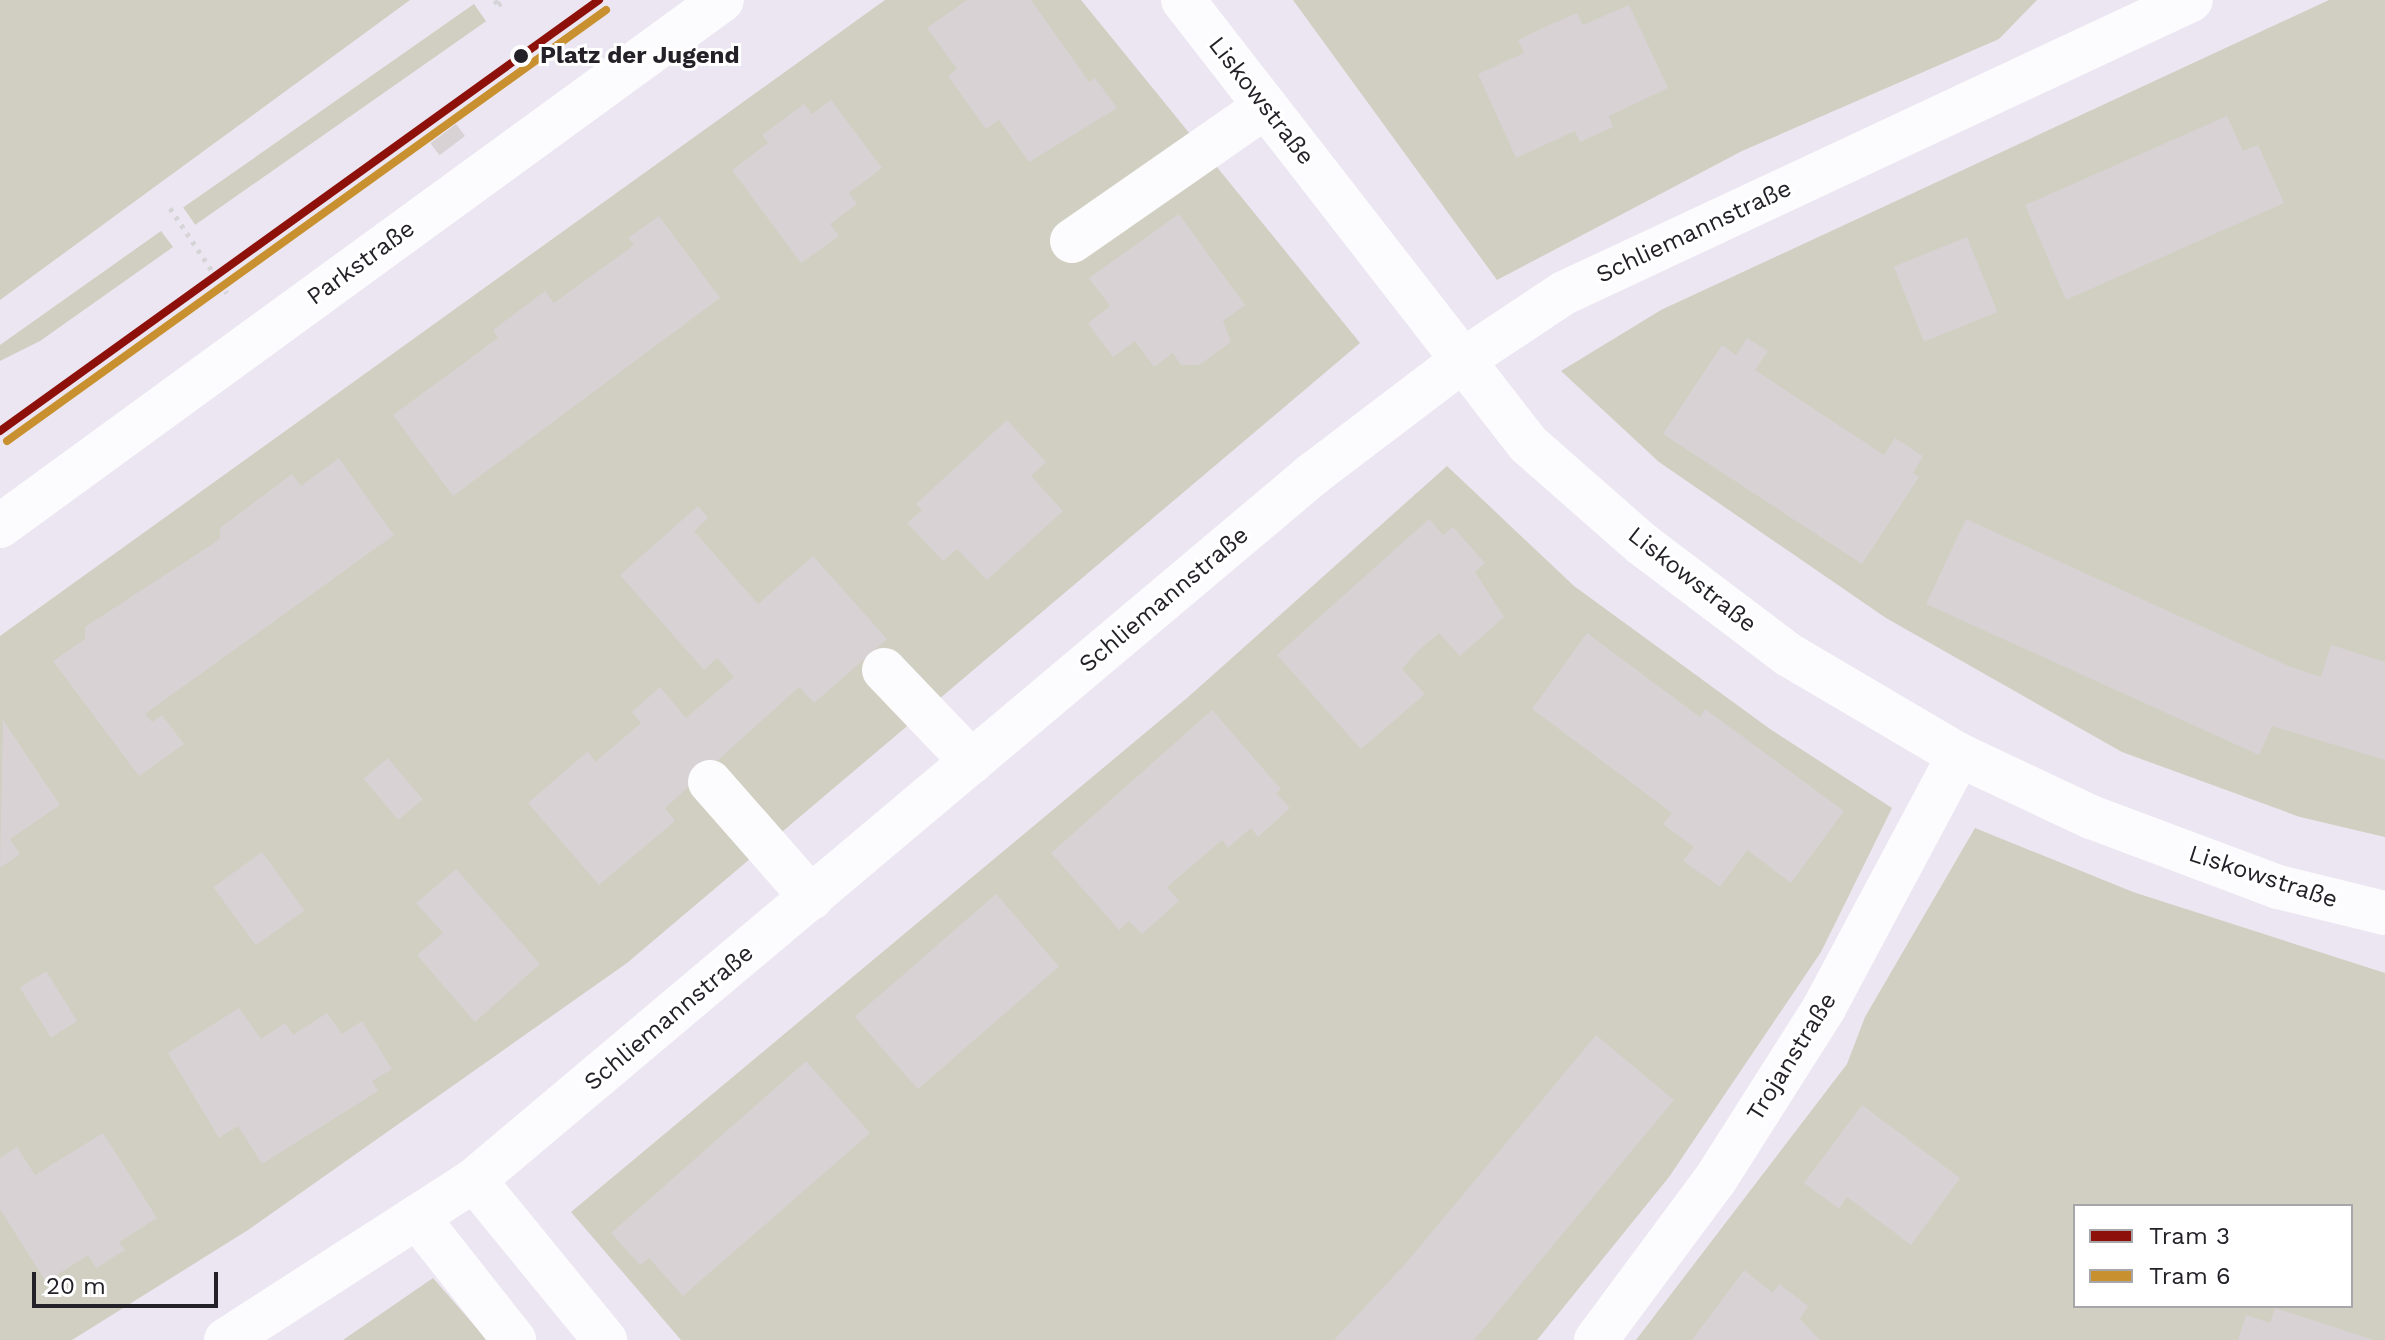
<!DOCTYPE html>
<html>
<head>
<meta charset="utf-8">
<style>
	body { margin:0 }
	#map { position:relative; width:2385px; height:1340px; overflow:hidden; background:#ebe6f1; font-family:"Work Sans",sans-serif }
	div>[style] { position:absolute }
	.green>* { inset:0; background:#d0cfc1; transform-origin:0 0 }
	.building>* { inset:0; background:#d8d2d5; transform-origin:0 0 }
	.path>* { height:5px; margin-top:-2.5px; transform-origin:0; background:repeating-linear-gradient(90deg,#d5d4d7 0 4px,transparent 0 10px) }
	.minor>* { height:44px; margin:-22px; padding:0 22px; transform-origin:22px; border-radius:22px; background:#fcfbfd }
	.major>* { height:44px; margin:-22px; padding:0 22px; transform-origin:22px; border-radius:22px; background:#fcfbfd }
	.tram-1>* { height:8px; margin:-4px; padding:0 4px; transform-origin:4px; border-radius:4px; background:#8d110a }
	.tram-2>* { height:8px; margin:-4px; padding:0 4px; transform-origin:4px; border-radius:4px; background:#c8902e }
	.dots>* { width:22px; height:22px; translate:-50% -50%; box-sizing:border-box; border:4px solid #fff; border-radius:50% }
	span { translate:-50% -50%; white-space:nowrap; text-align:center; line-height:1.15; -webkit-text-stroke:6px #fff; paint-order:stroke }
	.stop-label { font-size:24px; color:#242128; font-weight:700 }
	.left { translate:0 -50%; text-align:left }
	.street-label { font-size:24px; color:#242128 }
	.legend { position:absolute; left:2073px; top:1204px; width:280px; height:104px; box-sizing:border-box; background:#fff; border:2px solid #a7a6a9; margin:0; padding:10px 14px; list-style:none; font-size:24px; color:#242128 }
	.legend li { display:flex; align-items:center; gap:16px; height:40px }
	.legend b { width:40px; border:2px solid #a7a6a9 }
	.scale { position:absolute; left:32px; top:1272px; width:186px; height:36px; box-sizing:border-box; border:4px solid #242128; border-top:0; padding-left:10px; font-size:24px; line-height:28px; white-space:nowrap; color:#242128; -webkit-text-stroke:6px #fff; paint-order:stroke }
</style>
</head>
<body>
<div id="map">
	<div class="green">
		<div style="clip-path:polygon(0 0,410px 0,0 300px)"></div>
		<div style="clip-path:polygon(885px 0,1081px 0,1360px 343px,627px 963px,248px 1230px,72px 1340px,0 1340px,0 636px)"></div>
		<div style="clip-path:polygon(1293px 0,2037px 0,1999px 39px,1742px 151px,1497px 280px)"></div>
		<div style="clip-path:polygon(2329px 0,2385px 0,2385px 837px,2300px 817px,2122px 752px,1886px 618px,1659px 462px,1561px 371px,1661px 310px)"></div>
		<div style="left:474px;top:4px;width:21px;height:355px;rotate:55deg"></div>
		<div style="clip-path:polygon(161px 231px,173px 247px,40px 341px,0 361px,0 345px)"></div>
		<div style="clip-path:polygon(1447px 466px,1574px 586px,1770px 729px,1892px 808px,1821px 952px,1669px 1177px,1537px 1340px,681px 1340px,571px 1212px,1187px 698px)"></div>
		<div style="clip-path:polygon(evenodd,1975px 828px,2133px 892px,2385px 973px,2385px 1340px,1636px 1340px,1847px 1064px,1865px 1017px,1975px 828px,2075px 1206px,2351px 1206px,2351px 1306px,2075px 1306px,2075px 1206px)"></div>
		<div style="clip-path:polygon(433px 1278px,487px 1340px,343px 1340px)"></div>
	</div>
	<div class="building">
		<div style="clip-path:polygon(967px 0,1031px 0,1089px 82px,1095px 78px,1117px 108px,1029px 162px,999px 120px,986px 129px,948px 76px,957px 69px,927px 28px)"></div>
		<div style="clip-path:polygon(1629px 5px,1668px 88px,1609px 116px,1613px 127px,1580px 142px,1575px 131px,1516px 158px,1478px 74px,1524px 53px,1518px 40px,1547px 26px,1577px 13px,1583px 25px)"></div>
		<div style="clip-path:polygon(831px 100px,882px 168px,849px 193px,857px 204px,830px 224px,839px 236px,801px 263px,732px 170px,768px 143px,762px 135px,804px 104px,812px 114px)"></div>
		<div style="clip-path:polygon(2227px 116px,2243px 151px,2258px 145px,2284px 203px,2066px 300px,2025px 205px)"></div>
		<div style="left:456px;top:124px;width:15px;height:32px;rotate:53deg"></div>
		<div style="clip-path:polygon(1179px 214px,1245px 305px,1223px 321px,1231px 342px,1199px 365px,1181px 365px,1173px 353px,1154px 367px,1135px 341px,1113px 357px,1088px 323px,1110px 306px,1089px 278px)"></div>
		<div style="clip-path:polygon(659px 216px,720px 298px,453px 496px,393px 415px,498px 338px,493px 330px,545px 291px,554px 303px,634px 245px,628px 238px)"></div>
		<div style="left:1967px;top:237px;width:81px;height:79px;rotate:68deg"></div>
		<div style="clip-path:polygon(1747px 338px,1768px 351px,1755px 370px,1884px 455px,1895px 438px,1923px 456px,1913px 473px,1919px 477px,1862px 564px,1663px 434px,1722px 345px,1736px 355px)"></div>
		<div style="clip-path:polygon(1007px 420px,1046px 462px,1031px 476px,1063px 511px,987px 580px,957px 549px,943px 561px,907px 523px,922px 510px,916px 504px)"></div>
		<div style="clip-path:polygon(339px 458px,394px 535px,145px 714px,152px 722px,162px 715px,184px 744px,139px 776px,53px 661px,85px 639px,85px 627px,220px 539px,220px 528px,292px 474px,301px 486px)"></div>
		<div style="clip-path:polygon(698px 506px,708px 518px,694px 531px,758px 604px,813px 556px,887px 639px,814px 703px,799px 687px,665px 808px,675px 821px,599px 885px,528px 803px,588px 751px,595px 762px,641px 723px,632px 712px,660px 687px,686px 718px,734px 677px,717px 658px,704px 670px,620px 575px)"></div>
		<div style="clip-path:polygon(1429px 519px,1443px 535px,1453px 527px,1485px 563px,1475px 572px,1504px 617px,1460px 656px,1439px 633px,1419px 650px,1402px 669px,1425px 694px,1361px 749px,1277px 655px)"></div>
		<div style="clip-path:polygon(1966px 519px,2291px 667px,2321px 677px,2331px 645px,2385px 662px,2385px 760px,2272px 726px,2259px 755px,1926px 604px)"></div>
		<div style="clip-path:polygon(1587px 633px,1700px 717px,1705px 709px,1844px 811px,1791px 883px,1747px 850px,1720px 887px,1683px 861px,1694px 847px,1663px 824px,1672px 813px,1532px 709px)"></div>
		<div style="clip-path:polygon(1212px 710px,1281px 789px,1276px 793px,1290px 808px,1258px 837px,1251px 828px,1228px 848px,1222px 840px,1167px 887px,1179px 901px,1142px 934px,1129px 921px,1119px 930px,1051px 853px)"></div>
		<div style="clip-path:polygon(3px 720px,60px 805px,10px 839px,20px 854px,0 868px)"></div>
		<div style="left:388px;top:758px;width:54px;height:32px;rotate:50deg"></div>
		<div style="left:262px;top:852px;width:72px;height:60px;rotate:54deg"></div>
		<div style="clip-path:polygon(456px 869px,540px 964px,475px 1022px,417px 955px,443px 933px,416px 903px)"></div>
		<div style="left:996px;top:894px;width:96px;height:187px;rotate:49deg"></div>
		<div style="left:46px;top:971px;width:59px;height:31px;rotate:58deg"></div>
		<div style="clip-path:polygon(239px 1008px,261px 1039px,285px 1023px,293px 1035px,327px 1013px,342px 1034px,362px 1021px,392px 1069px,372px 1081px,378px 1091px,262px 1164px,238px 1126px,219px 1138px,168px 1053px)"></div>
		<div style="clip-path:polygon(1596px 1035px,1674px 1100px,1481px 1332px,1473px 1340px,1334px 1340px,1406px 1263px)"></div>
		<div style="clip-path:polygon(806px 1061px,870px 1133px,683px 1296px,649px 1258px,640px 1265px,611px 1233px)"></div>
		<div style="clip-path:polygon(1862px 1105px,1960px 1178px,1911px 1245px,1847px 1197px,1839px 1209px,1804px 1183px)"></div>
		<div style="clip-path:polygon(103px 1133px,157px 1218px,119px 1242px,125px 1250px,96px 1268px,88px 1255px,46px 1282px,0 1209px,0 1158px,17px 1147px,35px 1175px)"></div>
		<div style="clip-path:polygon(1744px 1270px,1773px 1293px,1779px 1284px,1808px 1306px,1800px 1319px,1820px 1340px,1692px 1340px)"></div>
		<div style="clip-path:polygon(2275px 1308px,2371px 1339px,2371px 1340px,2238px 1340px,2246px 1315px,2270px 1323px)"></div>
	</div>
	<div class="path">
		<div style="left:495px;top:0;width:6px;rotate:59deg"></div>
		<div style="left:498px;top:5px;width:9px;rotate:-36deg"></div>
		<div style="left:170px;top:208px;width:102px;rotate:56.2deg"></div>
	</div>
	<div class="minor">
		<div style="left:1183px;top:0;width:562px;rotate:52.15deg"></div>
		<div style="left:1528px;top:444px;width:152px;rotate:41.3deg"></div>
		<div style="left:1642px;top:544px;width:184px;rotate:37.1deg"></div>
		<div style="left:1789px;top:655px;width:197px;rotate:30.5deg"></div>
		<div style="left:1959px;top:755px;width:146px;rotate:25.2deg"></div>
		<div style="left:2091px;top:817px;width:200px;rotate:20.5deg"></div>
		<div style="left:2278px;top:887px;width:110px;rotate:13.7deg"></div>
		<div style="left:1072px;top:241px;width:236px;rotate:-34.8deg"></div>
		<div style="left:884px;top:670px;width:127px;rotate:46.3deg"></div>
		<div style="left:710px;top:782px;width:154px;rotate:48.7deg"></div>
		<div style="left:474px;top:1180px;width:207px;rotate:50.7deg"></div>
		<div style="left:417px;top:1217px;width:157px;rotate:51.7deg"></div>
		<div style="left:226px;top:1340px;width:295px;rotate:-32.8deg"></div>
		<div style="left:474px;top:1180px;width:1097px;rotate:-40.08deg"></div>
		<div style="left:1313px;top:474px;width:188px;rotate:-37.2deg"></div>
		<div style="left:1463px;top:360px;width:121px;rotate:-33.6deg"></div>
		<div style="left:1564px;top:293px;width:692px;rotate:-25.05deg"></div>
		<div style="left:1596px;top:1340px;width:199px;rotate:-53.4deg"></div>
		<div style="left:1715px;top:1180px;width:204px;rotate:-57.6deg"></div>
		<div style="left:1824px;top:1008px;width:287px;rotate:-61.9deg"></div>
	</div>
	<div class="major">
		<div style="left:0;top:526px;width:893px;rotate:-36.07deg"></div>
	</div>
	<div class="tram-1">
		<div style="left:0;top:431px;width:738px;rotate:-35.74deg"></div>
	</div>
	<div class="tram-2">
		<div style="left:7px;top:441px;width:738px;rotate:-35.74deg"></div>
	</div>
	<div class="dots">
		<div style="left:521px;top:56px;background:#242128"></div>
	</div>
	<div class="stop-label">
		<span class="left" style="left:540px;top:56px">Platz der Jugend</span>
	</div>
	<div class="street-label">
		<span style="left:1261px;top:101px;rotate:52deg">Liskowstraße</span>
		<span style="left:1694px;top:232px;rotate:-25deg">Schliemannstraße</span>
		<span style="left:361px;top:263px;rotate:-36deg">Parkstraße</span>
		<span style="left:1692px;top:580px;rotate:38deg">Liskowstraße</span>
		<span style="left:1164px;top:600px;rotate:-40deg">Schliemannstraße</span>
		<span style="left:2263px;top:877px;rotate:18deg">Liskowstraße</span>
		<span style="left:669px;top:1018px;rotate:-40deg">Schliemannstraße</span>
		<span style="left:1792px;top:1057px;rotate:-58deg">Trojanstraße</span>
	</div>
	<ul class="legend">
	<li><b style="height:10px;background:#8d110a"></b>Tram 3</li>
	<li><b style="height:10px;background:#c8902e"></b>Tram 6</li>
	</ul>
	<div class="scale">20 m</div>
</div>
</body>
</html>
